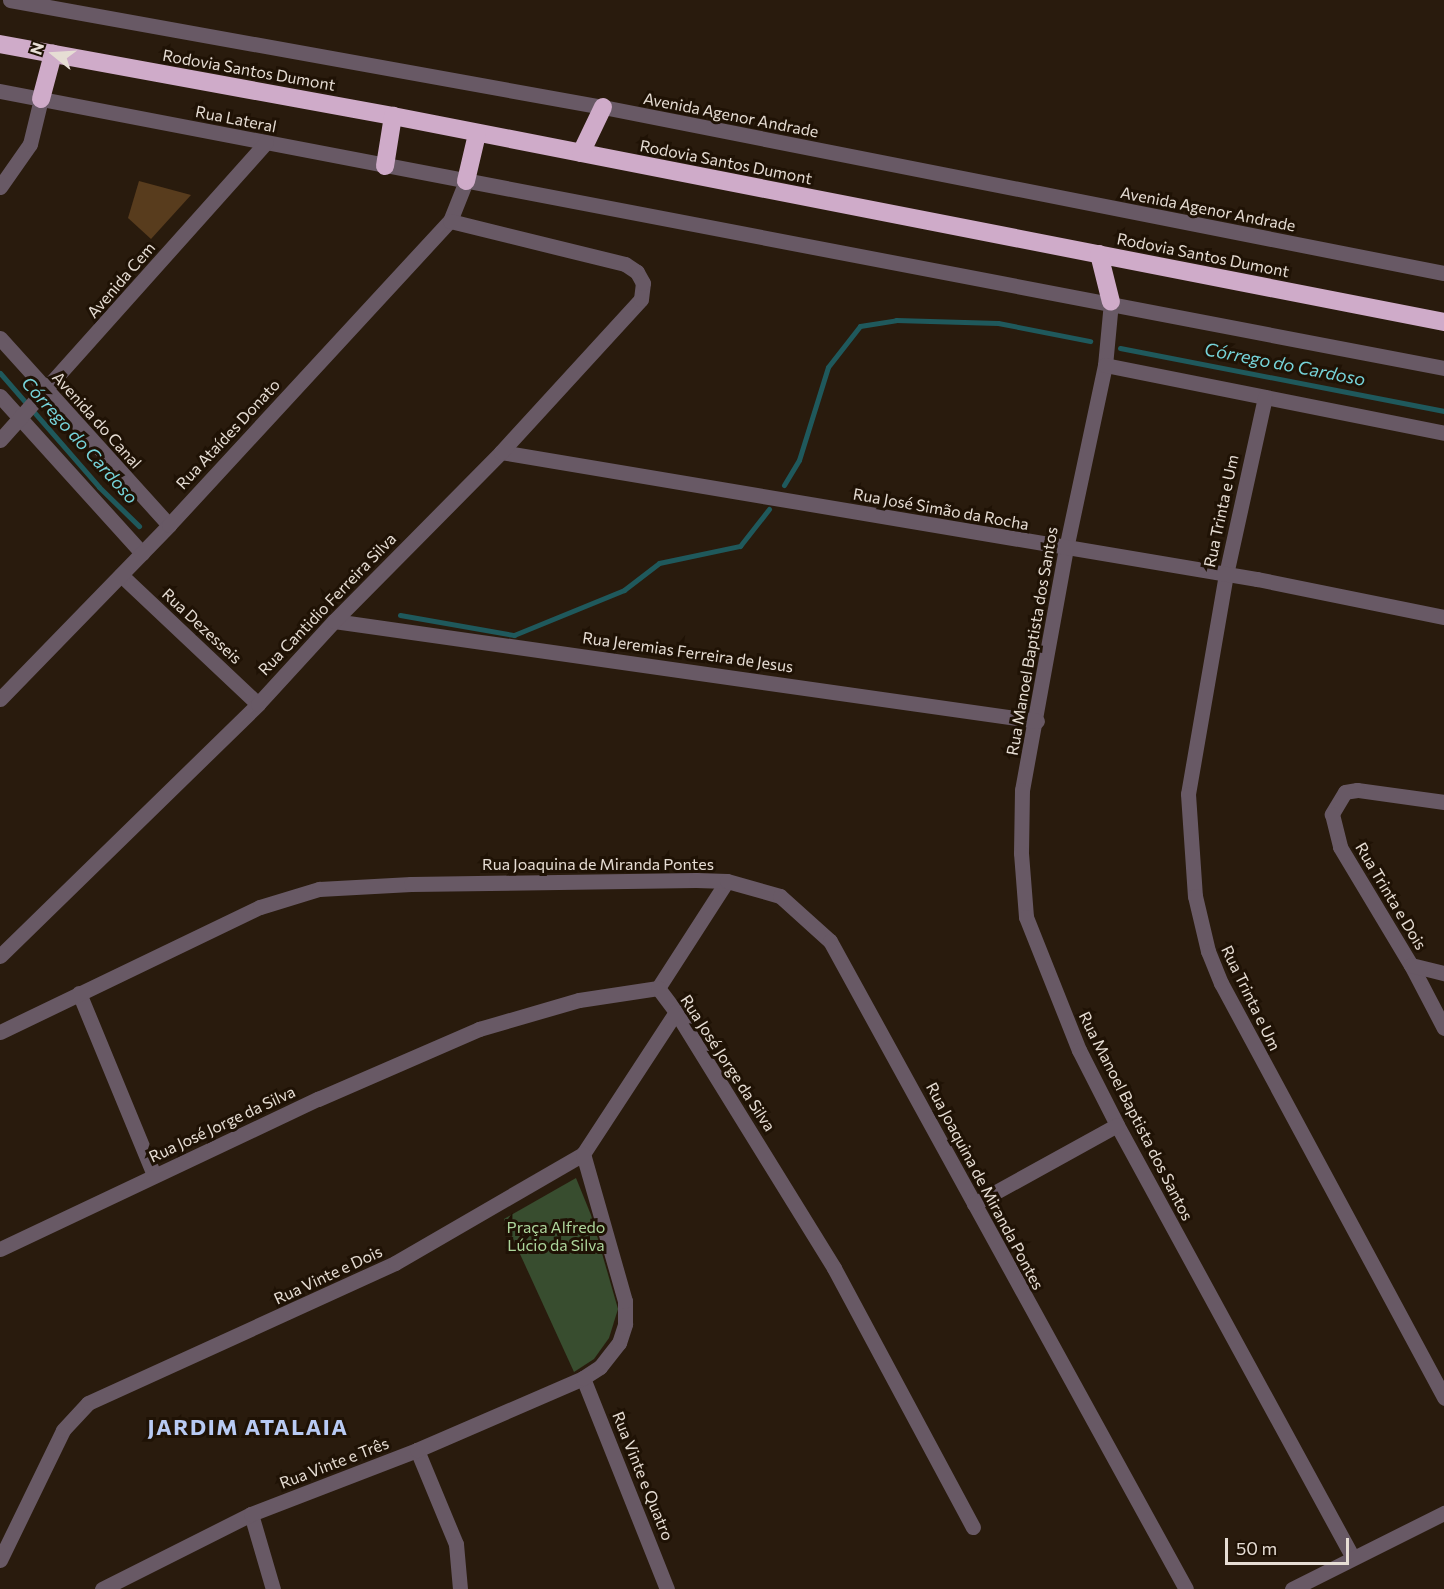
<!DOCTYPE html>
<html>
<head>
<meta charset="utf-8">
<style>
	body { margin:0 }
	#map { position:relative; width:1444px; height:1589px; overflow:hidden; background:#291b0d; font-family:Commissioner,sans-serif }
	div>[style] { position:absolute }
	.green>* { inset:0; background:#384d2f }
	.stream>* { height:5px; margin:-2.5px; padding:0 2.5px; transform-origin:2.5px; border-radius:2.5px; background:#1f595c }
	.building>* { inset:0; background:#583c1d }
	.minor>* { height:15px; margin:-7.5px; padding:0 7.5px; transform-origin:7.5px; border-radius:7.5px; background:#685965 }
	.highway>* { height:18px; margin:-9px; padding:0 9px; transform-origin:9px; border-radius:9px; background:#cfabc9 }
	span { translate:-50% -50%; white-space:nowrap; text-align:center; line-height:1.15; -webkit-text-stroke:6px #1f1205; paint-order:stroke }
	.street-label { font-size:16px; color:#e6ddd4 }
	.park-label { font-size:16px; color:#add69c }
	.water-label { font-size:18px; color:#76d4da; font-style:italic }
	.district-label { font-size:22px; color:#b8caf3; font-weight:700; letter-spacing:1.5px }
	.north { position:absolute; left:24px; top:24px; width:60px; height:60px; -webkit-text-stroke:4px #1f1205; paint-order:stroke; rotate:288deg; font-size:16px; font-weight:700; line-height:24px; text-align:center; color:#e6ddd4 }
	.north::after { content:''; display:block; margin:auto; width:21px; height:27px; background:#e6ddd4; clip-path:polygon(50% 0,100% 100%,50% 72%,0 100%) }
	.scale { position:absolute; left:1225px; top:1538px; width:124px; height:27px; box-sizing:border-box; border:3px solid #e6ddd4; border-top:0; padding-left:8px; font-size:18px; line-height:21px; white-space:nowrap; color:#e6ddd4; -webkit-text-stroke:4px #1f1205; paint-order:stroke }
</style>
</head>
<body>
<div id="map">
	<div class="green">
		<div style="clip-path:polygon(576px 1178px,591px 1215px,618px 1309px,609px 1338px,594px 1359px,574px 1372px,504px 1219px)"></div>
	</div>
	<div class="stream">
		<div style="left:1120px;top:348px;width:330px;rotate:11deg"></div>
		<div style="left:0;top:373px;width:151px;rotate:49deg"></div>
		<div style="left:99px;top:487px;width:56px;rotate:44.3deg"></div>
		<div style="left:784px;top:485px;width:29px;rotate:-59deg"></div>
		<div style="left:799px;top:460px;width:97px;rotate:-72.7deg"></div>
		<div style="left:828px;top:367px;width:52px;rotate:-52deg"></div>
		<div style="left:860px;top:326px;width:36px;rotate:-9deg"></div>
		<div style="left:896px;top:320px;width:102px;rotate:1.7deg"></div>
		<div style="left:998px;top:323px;width:94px;rotate:11.1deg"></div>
		<div style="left:400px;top:615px;width:116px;rotate:10deg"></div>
		<div style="left:514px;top:635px;width:119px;rotate:-22.2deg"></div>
		<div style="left:624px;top:590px;width:44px;rotate:-37.6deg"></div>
		<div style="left:659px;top:563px;width:83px;rotate:-11.9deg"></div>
		<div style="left:740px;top:546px;width:47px;rotate:-51.9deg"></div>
	</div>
	<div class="building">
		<div style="clip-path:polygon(139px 181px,191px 195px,151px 239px,128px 218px)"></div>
	</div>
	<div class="minor">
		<div style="left:10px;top:0;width:603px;rotate:10.23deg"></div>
		<div style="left:603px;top:107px;width:857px;rotate:11.17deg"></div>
		<div style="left:0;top:91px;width:1470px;rotate:10.86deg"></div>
		<div style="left:0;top:187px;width:52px;rotate:-55.1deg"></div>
		<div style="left:30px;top:144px;width:46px;rotate:-76.3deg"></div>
		<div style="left:1111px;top:302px;width:63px;rotate:95.4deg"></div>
		<div style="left:1105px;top:365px;width:187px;rotate:102deg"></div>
		<div style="left:1066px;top:548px;width:246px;rotate:100.3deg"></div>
		<div style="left:1022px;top:790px;width:63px;rotate:90.9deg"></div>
		<div style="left:1021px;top:853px;width:64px;rotate:85.5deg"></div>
		<div style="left:1026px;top:917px;width:143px;rotate:68.3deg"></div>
		<div style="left:1079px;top:1050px;width:84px;rotate:63.1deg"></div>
		<div style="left:1117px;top:1125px;width:492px;rotate:61.4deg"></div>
		<div style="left:0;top:338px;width:252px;rotate:47.9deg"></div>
		<div style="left:1105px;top:365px;width:346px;rotate:11.3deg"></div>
		<div style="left:0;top:396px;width:212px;rotate:47.9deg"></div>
		<div style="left:1265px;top:397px;width:181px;rotate:102.4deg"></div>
		<div style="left:1226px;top:574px;width:223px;rotate:99.8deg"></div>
		<div style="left:1188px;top:794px;width:102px;rotate:86.1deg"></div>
		<div style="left:1195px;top:896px;width:57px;rotate:76.7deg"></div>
		<div style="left:1208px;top:951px;width:35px;rotate:68deg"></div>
		<div style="left:1221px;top:983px;width:471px;rotate:61.7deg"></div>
		<div style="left:0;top:440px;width:399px;rotate:-48.2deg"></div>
		<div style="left:501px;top:452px;width:767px;rotate:9.54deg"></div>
		<div style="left:1257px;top:579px;width:191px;rotate:11.5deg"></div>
		<div style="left:121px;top:575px;width:188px;rotate:43.3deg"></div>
		<div style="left:334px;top:621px;width:710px;rotate:8.1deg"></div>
		<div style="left:0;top:699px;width:243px;rotate:-45.8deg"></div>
		<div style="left:169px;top:525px;width:414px;rotate:-47.3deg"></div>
		<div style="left:450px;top:221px;width:43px;rotate:-68.2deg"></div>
		<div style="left:1444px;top:802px;width:88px;rotate:-172.1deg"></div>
		<div style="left:1357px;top:790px;width:12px;rotate:171deg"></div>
		<div style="left:1345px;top:792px;width:26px;rotate:121deg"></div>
		<div style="left:1332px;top:814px;width:34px;rotate:76deg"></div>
		<div style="left:1340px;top:847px;width:138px;rotate:59deg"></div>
		<div style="left:1411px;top:965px;width:71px;rotate:62.4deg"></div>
		<div style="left:0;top:956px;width:361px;rotate:-44.3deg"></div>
		<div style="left:258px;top:704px;width:113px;rotate:-47.5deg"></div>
		<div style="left:334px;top:621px;width:238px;rotate:-45.3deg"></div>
		<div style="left:501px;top:452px;width:207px;rotate:-47.5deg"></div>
		<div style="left:641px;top:299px;width:16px;rotate:-83deg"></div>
		<div style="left:643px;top:283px;width:13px;rotate:-119deg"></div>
		<div style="left:637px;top:272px;width:14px;rotate:-146deg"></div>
		<div style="left:625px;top:264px;width:180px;rotate:-166.2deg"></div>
		<div style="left:1411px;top:965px;width:34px;rotate:14deg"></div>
		<div style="left:658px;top:988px;width:127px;rotate:-57.2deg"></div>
		<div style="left:79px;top:993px;width:197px;rotate:67.6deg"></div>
		<div style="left:0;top:1032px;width:288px;rotate:-25.7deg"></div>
		<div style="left:260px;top:907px;width:62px;rotate:-17deg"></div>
		<div style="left:319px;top:889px;width:92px;rotate:-3.1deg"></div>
		<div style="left:411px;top:884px;width:285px;rotate:-0.8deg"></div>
		<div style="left:696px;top:880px;width:31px;rotate:2deg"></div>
		<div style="left:727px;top:881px;width:55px;rotate:15.8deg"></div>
		<div style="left:780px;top:896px;width:67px;rotate:42deg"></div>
		<div style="left:830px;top:941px;width:739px;rotate:61.22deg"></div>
		<div style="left:974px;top:1204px;width:163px;rotate:-28.9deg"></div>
		<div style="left:0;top:1249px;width:352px;rotate:-25.3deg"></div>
		<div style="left:318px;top:1099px;width:176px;rotate:-23.5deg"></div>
		<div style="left:479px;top:1029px;width:104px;rotate:-16.2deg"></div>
		<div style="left:579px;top:1000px;width:80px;rotate:-8.6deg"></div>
		<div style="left:658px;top:988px;width:30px;rotate:53deg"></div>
		<div style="left:676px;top:1012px;width:301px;rotate:58.3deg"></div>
		<div style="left:834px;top:1268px;width:294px;rotate:61.8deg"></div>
		<div style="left:583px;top:1378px;width:227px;rotate:68.3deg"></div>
		<div style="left:417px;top:1450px;width:102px;rotate:67.5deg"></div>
		<div style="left:456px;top:1544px;width:45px;rotate:84.9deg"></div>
		<div style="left:251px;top:1514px;width:78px;rotate:73.7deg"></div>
		<div style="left:0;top:1560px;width:144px;rotate:-64.1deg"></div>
		<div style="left:63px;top:1430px;width:37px;rotate:-47deg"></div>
		<div style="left:88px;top:1403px;width:337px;rotate:-24.5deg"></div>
		<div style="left:395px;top:1263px;width:217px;rotate:-30.1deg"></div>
		<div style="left:583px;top:1154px;width:170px;rotate:-56.8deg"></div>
		<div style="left:102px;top:1589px;width:167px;rotate:-26.7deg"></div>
		<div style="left:251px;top:1514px;width:178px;rotate:-21.1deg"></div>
		<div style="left:417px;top:1450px;width:181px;rotate:-23.4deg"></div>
		<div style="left:583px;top:1378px;width:20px;rotate:-33deg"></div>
		<div style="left:600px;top:1367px;width:31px;rotate:-52deg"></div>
		<div style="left:619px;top:1343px;width:20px;rotate:-72deg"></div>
		<div style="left:625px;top:1324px;width:23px;rotate:-90deg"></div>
		<div style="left:625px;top:1301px;width:153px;rotate:-105.9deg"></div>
		<div style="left:1292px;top:1589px;width:170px;rotate:-26.6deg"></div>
	</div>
	<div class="highway">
		<div style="left:0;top:44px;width:400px;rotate:10.4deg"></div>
		<div style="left:393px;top:116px;width:1071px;rotate:11.09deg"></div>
		<div style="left:41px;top:99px;width:47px;rotate:-75.1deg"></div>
		<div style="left:581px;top:153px;width:51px;rotate:-64.4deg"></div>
		<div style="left:385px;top:166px;width:51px;rotate:-80.9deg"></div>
		<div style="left:466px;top:181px;width:48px;rotate:-76.8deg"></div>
		<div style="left:1099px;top:254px;width:49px;rotate:76deg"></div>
	</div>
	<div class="street-label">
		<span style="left:249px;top:70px;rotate:10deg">Rodovia Santos Dumont</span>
		<span style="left:731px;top:115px;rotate:11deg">Avenida Agenor Andrade</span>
		<span style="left:236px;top:119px;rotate:11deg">Rua Lateral</span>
		<span style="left:726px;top:162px;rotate:11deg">Rodovia Santos Dumont</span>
		<span style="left:1208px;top:209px;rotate:11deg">Avenida Agenor Andrade</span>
		<span style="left:1203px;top:255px;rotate:11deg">Rodovia Santos Dumont</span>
		<span style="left:121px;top:280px;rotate:-49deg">Avenida Cem</span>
		<span style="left:97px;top:420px;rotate:48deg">Avenida do Canal</span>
		<span style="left:228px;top:434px;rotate:-47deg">Rua Ataídes Donato</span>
		<span style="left:941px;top:509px;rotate:10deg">Rua José Simão da Rocha</span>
		<span style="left:1221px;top:511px;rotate:-78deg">Rua Trinta e Um</span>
		<span style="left:327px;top:604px;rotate:-46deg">Rua Cantidio Ferreira Silva</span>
		<span style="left:202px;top:626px;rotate:43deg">Rua Dezesseis</span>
		<span style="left:1032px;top:641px;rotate:-80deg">Rua Manoel Baptista dos Santos</span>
		<span style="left:688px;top:652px;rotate:8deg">Rua Jeremias Ferreira de Jesus</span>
		<span style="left:598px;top:864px">Rua Joaquina de Miranda Pontes</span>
		<span style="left:1391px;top:896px;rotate:59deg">Rua Trinta e Dois</span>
		<span style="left:1251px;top:998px;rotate:64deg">Rua Trinta e Um</span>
		<span style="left:728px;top:1063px;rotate:57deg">Rua José Jorge da Silva</span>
		<span style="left:1136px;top:1116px;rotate:63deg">Rua Manoel Baptista dos Santos</span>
		<span style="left:222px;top:1124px;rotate:-25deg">Rua José Jorge da Silva</span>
		<span style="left:985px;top:1186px;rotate:62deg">Rua Joaquina de Miranda Pontes</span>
		<span style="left:328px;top:1275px;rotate:-25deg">Rua Vinte e Dois</span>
		<span style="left:334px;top:1463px;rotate:-21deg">Rua Vinte e Três</span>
		<span style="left:643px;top:1476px;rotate:68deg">Rua Vinte e Quatro</span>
	</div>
	<div class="park-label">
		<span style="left:556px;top:1236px">Praça Alfredo<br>Lúcio da Silva</span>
	</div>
	<div class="water-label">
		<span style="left:1285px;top:364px;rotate:11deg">Córrego do Cardoso</span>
		<span style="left:80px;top:440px;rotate:48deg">Córrego do Cardoso</span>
	</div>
	<div class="district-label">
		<span style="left:248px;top:1427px">JARDIM ATALAIA</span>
	</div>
	<div class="north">N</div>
	<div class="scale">50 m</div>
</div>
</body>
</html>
